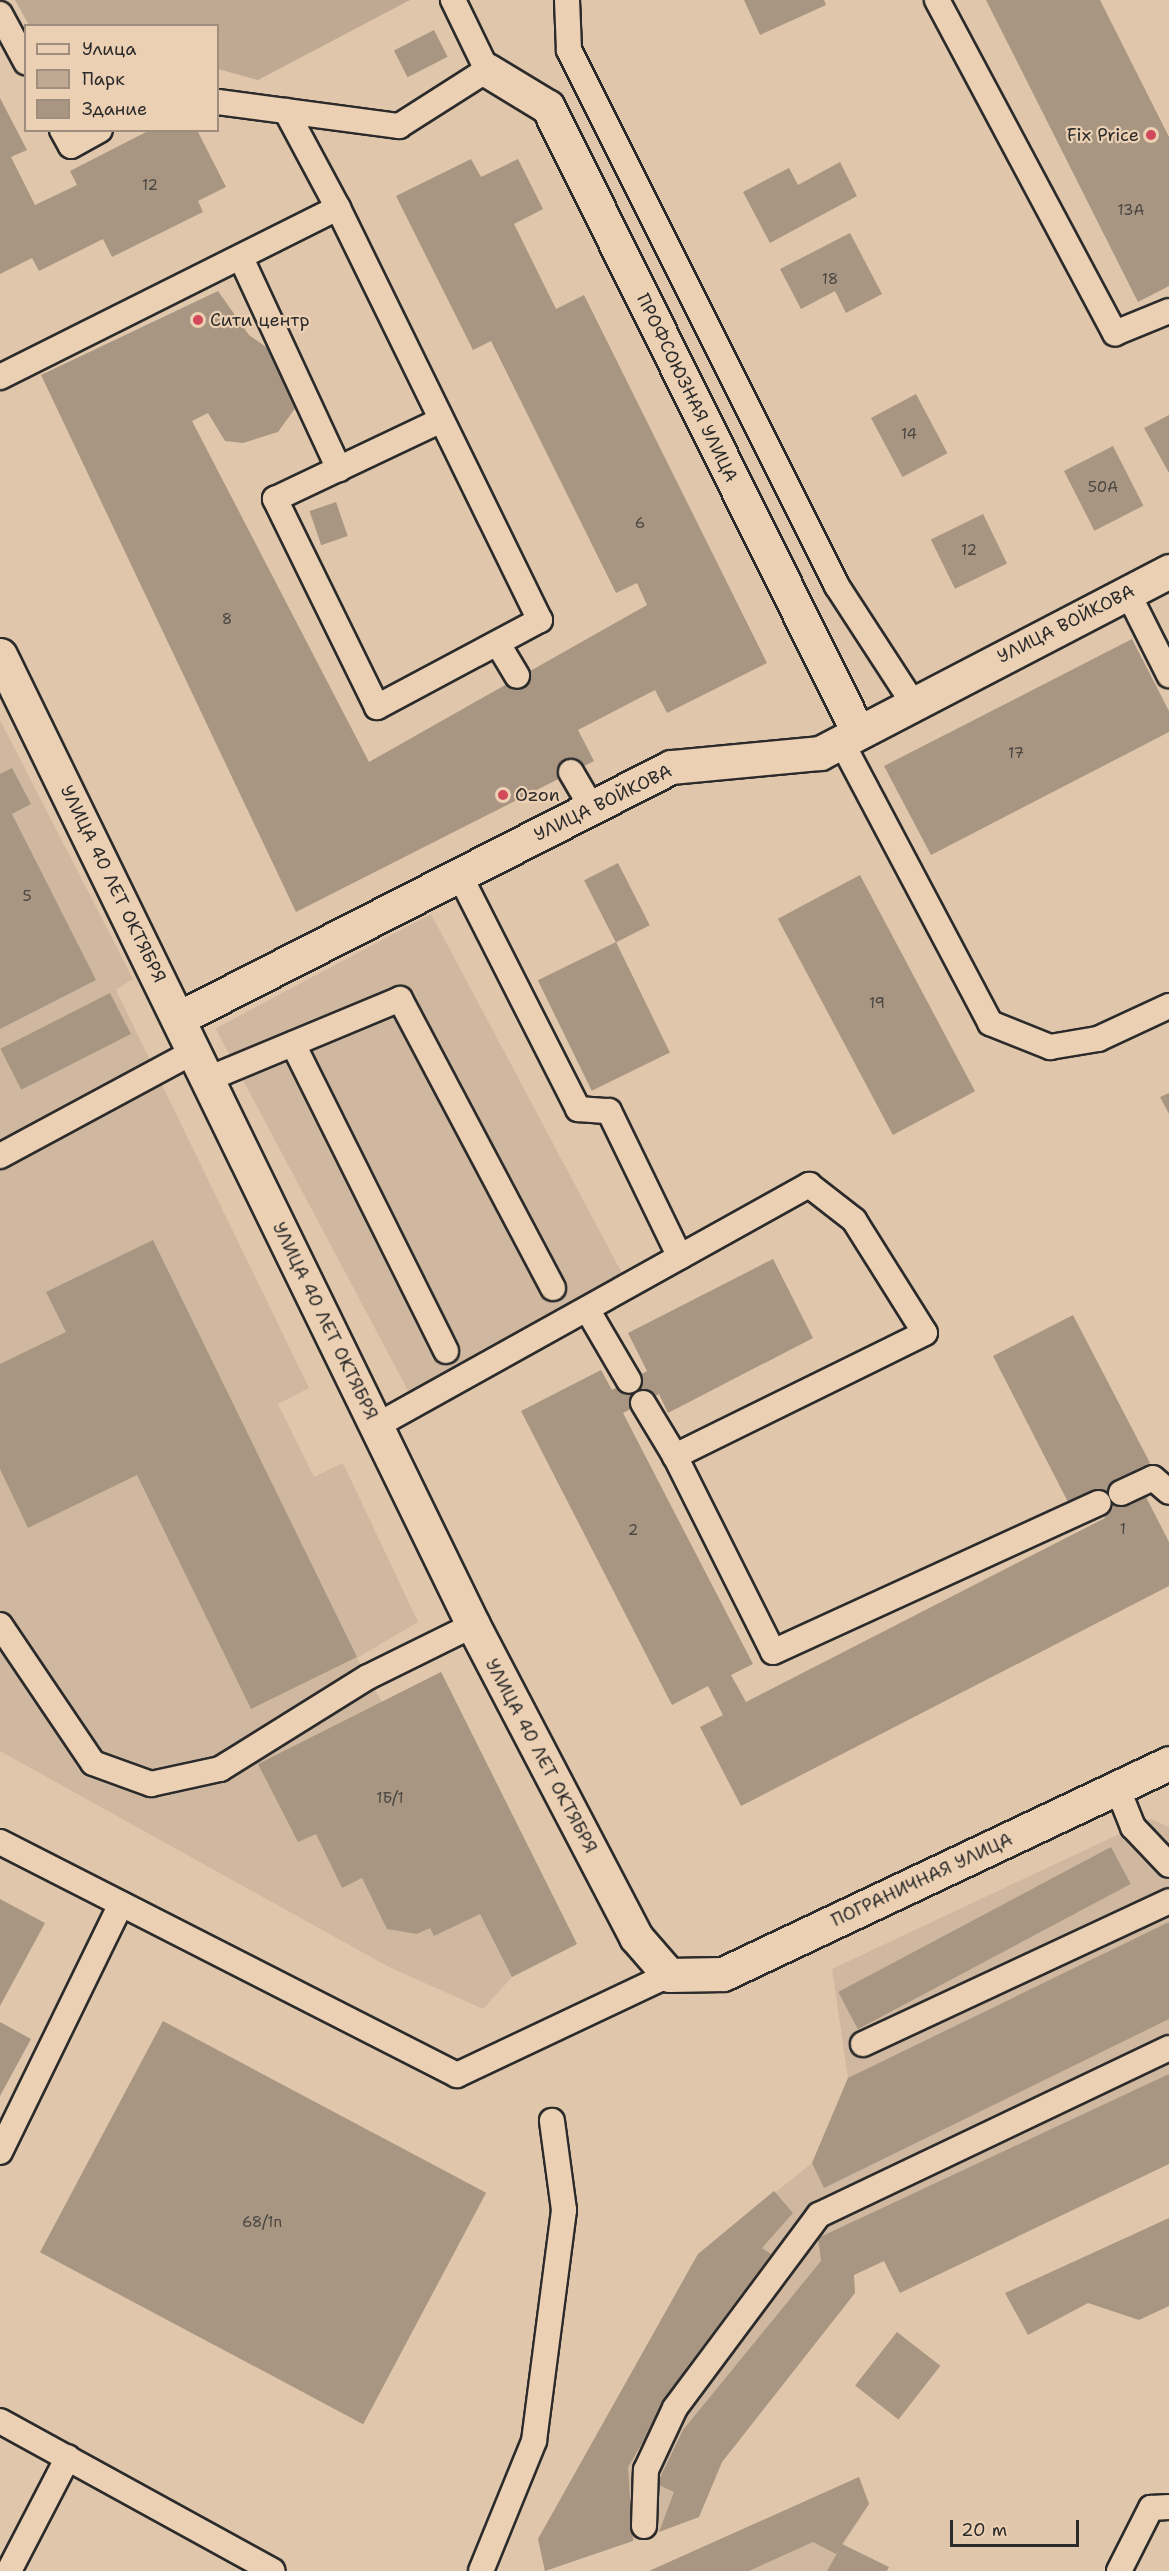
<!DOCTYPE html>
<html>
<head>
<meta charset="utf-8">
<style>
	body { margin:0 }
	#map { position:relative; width:1169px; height:2571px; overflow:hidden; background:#e0c6ab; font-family:"Shantell Sans",sans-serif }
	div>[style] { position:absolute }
	.built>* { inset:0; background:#cfb89f; transform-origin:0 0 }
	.green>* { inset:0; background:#bfa993 }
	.building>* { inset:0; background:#a89683; transform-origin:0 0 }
	.roads { filter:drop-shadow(2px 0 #2b2b2b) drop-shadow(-2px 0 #2b2b2b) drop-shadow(0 2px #2b2b2b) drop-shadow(0 -2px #2b2b2b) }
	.service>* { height:24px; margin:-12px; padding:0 12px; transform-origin:12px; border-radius:12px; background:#ecd0b3 }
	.minor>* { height:33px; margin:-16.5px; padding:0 16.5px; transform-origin:16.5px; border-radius:16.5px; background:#ecd0b3 }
	.dots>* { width:16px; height:16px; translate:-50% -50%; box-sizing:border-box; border:3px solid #ecd0b3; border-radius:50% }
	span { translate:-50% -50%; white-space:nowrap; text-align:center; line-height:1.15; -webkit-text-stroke:4.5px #ecd0b3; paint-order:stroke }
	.number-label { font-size:15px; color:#4a4641 }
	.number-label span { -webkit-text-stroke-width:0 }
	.poi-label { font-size:18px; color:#2b2b2b }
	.right { translate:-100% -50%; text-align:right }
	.left { translate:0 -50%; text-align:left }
	.street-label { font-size:18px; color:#2b2b2b }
	.legend { position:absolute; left:24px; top:24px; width:195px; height:108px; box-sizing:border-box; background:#ecd0b3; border:2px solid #9f8e7d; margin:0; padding:8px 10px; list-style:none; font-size:18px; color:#2b2b2b }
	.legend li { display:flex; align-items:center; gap:12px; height:30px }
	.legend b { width:30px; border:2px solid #9f8e7d }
	.scale { position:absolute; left:950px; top:2520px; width:129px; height:27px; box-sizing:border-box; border:3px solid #2b2b2b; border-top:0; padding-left:8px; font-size:18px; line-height:21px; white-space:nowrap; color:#2b2b2b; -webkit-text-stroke:4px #ecd0b3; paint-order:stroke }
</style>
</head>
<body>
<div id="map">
	<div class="built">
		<div style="clip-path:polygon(0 720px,133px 979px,116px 990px,309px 1388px,278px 1404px,314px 1477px,343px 1463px,418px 1622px,357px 1658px,382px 1702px,441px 1672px,577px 1944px,512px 1977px,483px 2009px,389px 1967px,0 1751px)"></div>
		<div style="left:431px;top:914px;width:420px;height:244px;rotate:62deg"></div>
		<div style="clip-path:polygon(1151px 1819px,1169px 1827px,1169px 2124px,854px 2275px,855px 2293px,722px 2462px,699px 2517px,545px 2571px,538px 2539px,698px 2254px,812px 2163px,848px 2078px,832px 1969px)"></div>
		<div style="clip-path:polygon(859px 2477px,869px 2504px,827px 2571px,649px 2571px)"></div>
	</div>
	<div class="green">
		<div style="clip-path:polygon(15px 0,410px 0,258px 80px,218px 69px,218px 26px,29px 25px)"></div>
	</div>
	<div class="building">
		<div style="clip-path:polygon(744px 0,824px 0,826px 5px,760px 35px)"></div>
		<div style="clip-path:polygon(986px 0,1100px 0,1169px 137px,1169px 286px,1138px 302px)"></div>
		<div style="left:434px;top:30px;width:30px;height:45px;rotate:63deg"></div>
		<div style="clip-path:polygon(0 98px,27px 150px,11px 157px,35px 205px,77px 185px,70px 171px,150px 130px,197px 130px,226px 187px,198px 201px,203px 212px,112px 257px,103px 239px,39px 271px,32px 258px,0 274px)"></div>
		<div style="clip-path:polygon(471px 159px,481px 177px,518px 159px,543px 209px,514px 224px,556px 309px,584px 295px,767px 663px,667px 713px,655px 690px,578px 730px,594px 761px,296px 912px,41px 375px,218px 291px,249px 335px,273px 352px,293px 377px,296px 407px,278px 432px,243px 443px,225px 441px,208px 413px,192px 421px,369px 762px,647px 605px,637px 583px,616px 593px,491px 341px,473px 350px,396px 196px)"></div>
		<div style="clip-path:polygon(840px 162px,857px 196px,770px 243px,743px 192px,789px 168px,798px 185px)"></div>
		<div style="clip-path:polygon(850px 233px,882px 294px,846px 313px,835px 291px,801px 309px,780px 269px)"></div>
		<div style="left:916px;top:394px;width:67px;height:51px;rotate:62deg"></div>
		<div style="clip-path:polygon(1169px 415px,1169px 473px,1144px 428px)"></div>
		<div style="left:1113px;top:446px;width:67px;height:55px;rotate:63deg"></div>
		<div style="left:336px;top:502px;width:36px;height:28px;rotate:71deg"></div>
		<div style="left:983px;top:514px;width:55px;height:58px;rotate:64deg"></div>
		<div style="clip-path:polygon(1132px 639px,1169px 711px,1169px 732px,931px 855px,884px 766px)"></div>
		<div style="clip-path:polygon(12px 768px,31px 804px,12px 814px,96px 980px,0 1029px,0 774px)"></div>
		<div style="left:618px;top:863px;width:70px;height:38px;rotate:63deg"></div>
		<div style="left:860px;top:875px;width:245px;height:93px;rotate:62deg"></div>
		<div style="left:616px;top:942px;width:123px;height:87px;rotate:64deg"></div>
		<div style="left:110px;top:993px;width:46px;height:123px;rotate:63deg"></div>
		<div style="clip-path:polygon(1169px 1093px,1169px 1114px,1160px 1097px)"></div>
		<div style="clip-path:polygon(153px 1240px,357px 1657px,251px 1709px,137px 1475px,28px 1528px,0 1469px,0 1364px,66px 1332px,46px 1292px)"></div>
		<div style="clip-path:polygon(773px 1259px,813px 1338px,668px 1413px,659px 1394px,623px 1413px,753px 1664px,731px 1675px,746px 1702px,1105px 1518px,1092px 1493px,1069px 1504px,993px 1356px,1073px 1315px,1150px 1463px,1115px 1480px,1129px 1506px,1146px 1497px,1169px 1542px,1169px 1586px,741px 1806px,700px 1727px,723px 1715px,708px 1686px,672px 1705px,521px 1411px,601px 1370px,612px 1390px,647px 1371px,628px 1333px)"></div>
		<div style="clip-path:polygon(441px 1672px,577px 1944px,512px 1977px,480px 1914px,434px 1936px,430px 1928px,417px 1934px,387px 1929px,362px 1878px,342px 1888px,316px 1834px,298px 1842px,258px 1764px)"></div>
		<div style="left:1111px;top:1847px;width:42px;height:309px;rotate:62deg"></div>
		<div style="clip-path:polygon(0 1899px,45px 1923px,0 2006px)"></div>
		<div style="clip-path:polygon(1169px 1922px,1169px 2019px,824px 2188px,812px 2163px,848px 2078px)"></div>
		<div style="left:163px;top:2021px;width:366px;height:262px;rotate:28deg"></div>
		<div style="clip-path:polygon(0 2022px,31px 2039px,0 2096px)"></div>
		<div style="clip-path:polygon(1169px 2074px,1169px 2164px,900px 2293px,884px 2261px,854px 2275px,855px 2293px,722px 2462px,699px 2517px,659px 2532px,674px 2492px,657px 2484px,683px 2430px,821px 2261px,818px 2238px)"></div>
		<div style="clip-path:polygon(774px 2191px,793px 2213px,762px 2248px,771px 2254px,687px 2367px,628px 2467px,633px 2541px,545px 2571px,538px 2539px,698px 2254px)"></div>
		<div style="clip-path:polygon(1169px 2218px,1169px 2306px,1139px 2320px,1088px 2303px,1028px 2335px,1005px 2293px)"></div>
		<div style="left:897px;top:2332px;width:55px;height:68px;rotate:38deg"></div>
		<div style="clip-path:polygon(859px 2477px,869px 2504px,842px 2544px,889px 2567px,887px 2571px,827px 2571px,840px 2548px,836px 2554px,813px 2542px,749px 2571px,649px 2571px)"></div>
	</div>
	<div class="roads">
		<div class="service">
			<div style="left:567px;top:0;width:50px;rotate:87.7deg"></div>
			<div style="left:569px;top:50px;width:599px;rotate:63.43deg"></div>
			<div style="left:837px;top:586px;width:140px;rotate:57deg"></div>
			<div style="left:937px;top:0;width:378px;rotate:61.9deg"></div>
			<div style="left:1115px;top:333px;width:58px;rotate:-22.2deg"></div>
			<div style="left:0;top:14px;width:55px;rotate:61.6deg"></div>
			<div style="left:218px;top:102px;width:183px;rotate:7.6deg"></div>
			<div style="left:399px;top:126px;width:104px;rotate:-32.5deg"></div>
			<div style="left:487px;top:70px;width:78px;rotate:-115.9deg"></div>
			<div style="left:286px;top:111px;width:110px;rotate:61.8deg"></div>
			<div style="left:338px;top:208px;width:459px;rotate:63.9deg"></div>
			<div style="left:540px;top:620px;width:185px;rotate:151.9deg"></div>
			<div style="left:377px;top:707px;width:232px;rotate:-116.1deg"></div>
			<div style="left:275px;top:499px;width:184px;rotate:-25.4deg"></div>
			<div style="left:62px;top:130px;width:18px;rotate:61deg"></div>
			<div style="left:71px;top:146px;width:33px;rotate:-29deg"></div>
			<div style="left:241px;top:258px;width:233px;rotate:65.1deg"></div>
			<div style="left:0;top:377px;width:378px;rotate:-26.6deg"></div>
			<div style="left:1128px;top:593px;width:92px;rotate:63.4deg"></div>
			<div style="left:498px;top:644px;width:37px;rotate:59deg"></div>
			<div style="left:841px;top:741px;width:319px;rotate:62.1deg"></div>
			<div style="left:990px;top:1023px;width:65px;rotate:21.8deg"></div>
			<div style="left:1050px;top:1047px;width:49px;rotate:-9.5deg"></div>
			<div style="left:1098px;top:1039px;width:78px;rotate:-24.9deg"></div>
			<div style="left:571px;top:772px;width:42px;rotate:59.7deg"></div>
			<div style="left:458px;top:872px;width:266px;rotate:63.1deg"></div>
			<div style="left:578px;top:1109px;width:31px;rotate:4deg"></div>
			<div style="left:609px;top:1111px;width:162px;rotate:64.1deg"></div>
			<div style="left:293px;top:1044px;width:343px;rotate:63.5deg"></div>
			<div style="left:208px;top:1079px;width:208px;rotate:-22.6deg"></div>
			<div style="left:400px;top:999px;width:327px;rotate:62.1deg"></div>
			<div style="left:0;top:1156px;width:221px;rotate:-28.3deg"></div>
			<div style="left:587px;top:1309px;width:83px;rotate:59.7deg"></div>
			<div style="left:376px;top:1426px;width:496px;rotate:-29.1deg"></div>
			<div style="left:809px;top:1185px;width:57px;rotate:37.9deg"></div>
			<div style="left:854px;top:1220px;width:133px;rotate:57.9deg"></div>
			<div style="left:925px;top:1333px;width:279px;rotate:153.8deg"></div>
			<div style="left:675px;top:1456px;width:62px;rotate:-121.1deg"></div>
			<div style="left:675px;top:1456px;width:219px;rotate:63.4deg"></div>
			<div style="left:773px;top:1652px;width:358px;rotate:-24.6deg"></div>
			<div style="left:1121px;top:1493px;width:35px;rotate:-25deg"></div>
			<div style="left:1153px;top:1478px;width:21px;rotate:41deg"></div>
			<div style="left:0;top:1625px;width:166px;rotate:56deg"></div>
			<div style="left:93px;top:1763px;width:62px;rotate:19.9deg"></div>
			<div style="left:151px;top:1784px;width:71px;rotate:-12.3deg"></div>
			<div style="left:220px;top:1769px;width:174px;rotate:-31.9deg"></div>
			<div style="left:368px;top:1677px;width:117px;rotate:-26.3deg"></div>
			<div style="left:1117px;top:1787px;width:43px;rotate:68.2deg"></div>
			<div style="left:1133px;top:1827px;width:52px;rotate:46.5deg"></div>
			<div style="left:0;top:1842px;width:513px;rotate:27.01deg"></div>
			<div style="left:457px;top:2075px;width:234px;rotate:-25.3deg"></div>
			<div style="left:863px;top:2044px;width:338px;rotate:-25deg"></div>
			<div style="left:0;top:2152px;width:276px;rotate:-64deg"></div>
			<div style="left:0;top:2421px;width:311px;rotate:28.8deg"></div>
			<div style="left:644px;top:2526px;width:56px;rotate:-88deg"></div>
			<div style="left:646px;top:2470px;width:68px;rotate:-64.9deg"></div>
			<div style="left:675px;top:2408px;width:241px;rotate:-53.3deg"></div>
			<div style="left:819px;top:2215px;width:388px;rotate:-25.5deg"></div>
			<div style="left:9px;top:2571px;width:128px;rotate:-62.6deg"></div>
			<div style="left:481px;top:2571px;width:140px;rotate:-67.8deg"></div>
			<div style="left:534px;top:2441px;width:233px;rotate:-82.6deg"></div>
			<div style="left:564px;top:2210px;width:90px;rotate:-97.7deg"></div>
			<div style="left:1119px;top:2571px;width:71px;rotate:-63.1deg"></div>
			<div style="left:1151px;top:2508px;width:18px;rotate:-3deg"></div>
		</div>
		<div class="minor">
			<div style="left:487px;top:70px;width:71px;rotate:31.2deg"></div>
			<div style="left:548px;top:107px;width:698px;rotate:63.62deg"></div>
			<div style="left:0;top:655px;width:1079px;rotate:64deg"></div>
			<div style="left:473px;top:1625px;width:352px;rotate:62.4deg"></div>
			<div style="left:636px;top:1937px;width:50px;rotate:49deg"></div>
			<div style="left:669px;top:1975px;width:54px;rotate:-1.1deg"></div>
			<div style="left:723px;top:1974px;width:493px;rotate:-25.3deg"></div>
			<div style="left:179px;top:1018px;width:552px;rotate:-27.03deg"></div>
			<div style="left:671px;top:767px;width:150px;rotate:-5.4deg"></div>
			<div style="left:820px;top:753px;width:394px;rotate:-27.5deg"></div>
		</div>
	</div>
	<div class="dots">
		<div style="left:1151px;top:135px;background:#d1495b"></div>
		<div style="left:198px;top:320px;background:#d1495b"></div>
		<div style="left:503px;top:795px;background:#d1495b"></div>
	</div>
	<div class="number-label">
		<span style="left:150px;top:186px">12</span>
		<span style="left:1131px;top:211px">13А</span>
		<span style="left:830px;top:280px">18</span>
		<span style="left:909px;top:435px">14</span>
		<span style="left:1103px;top:488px">50А</span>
		<span style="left:640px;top:524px">6</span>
		<span style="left:969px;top:551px">12</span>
		<span style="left:227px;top:620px">8</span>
		<span style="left:1016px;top:754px">17</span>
		<span style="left:27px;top:897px">5</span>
		<span style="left:877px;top:1004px">19</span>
		<span style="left:1123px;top:1530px">1</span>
		<span style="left:633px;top:1531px">2</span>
		<span style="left:390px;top:1799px">1Б/1</span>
		<span style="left:262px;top:2223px">68/1п</span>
	</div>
	<div class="poi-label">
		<span class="right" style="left:1139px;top:135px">Fix Price</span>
		<span class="left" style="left:210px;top:320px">Сити центр</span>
		<span class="left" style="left:515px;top:795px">Ozon</span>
	</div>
	<div class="street-label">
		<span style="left:687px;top:388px;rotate:64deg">ПРОФСОЮЗНАЯ УЛИЦА</span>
		<span style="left:1066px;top:624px;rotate:-27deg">УЛИЦА ВОЙКОВА</span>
		<span style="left:603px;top:803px;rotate:-26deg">УЛИЦА ВОЙКОВА</span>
		<span style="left:113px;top:884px;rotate:64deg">УЛИЦА 40 ЛЕТ ОКТЯБРЯ</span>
		<span style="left:325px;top:1321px;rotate:64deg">УЛИЦА 40 ЛЕТ ОКТЯБРЯ</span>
		<span style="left:541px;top:1756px;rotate:62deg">УЛИЦА 40 ЛЕТ ОКТЯБРЯ</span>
		<span style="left:922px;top:1880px;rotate:-25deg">ПОГРАНИЧНАЯ УЛИЦА</span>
	</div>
	<ul class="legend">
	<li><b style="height:8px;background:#ecd0b3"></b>Улица</li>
	<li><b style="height:16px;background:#bfa993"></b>Парк</li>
	<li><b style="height:16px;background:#a89683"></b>Здание</li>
	</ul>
	<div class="scale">20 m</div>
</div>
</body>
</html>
